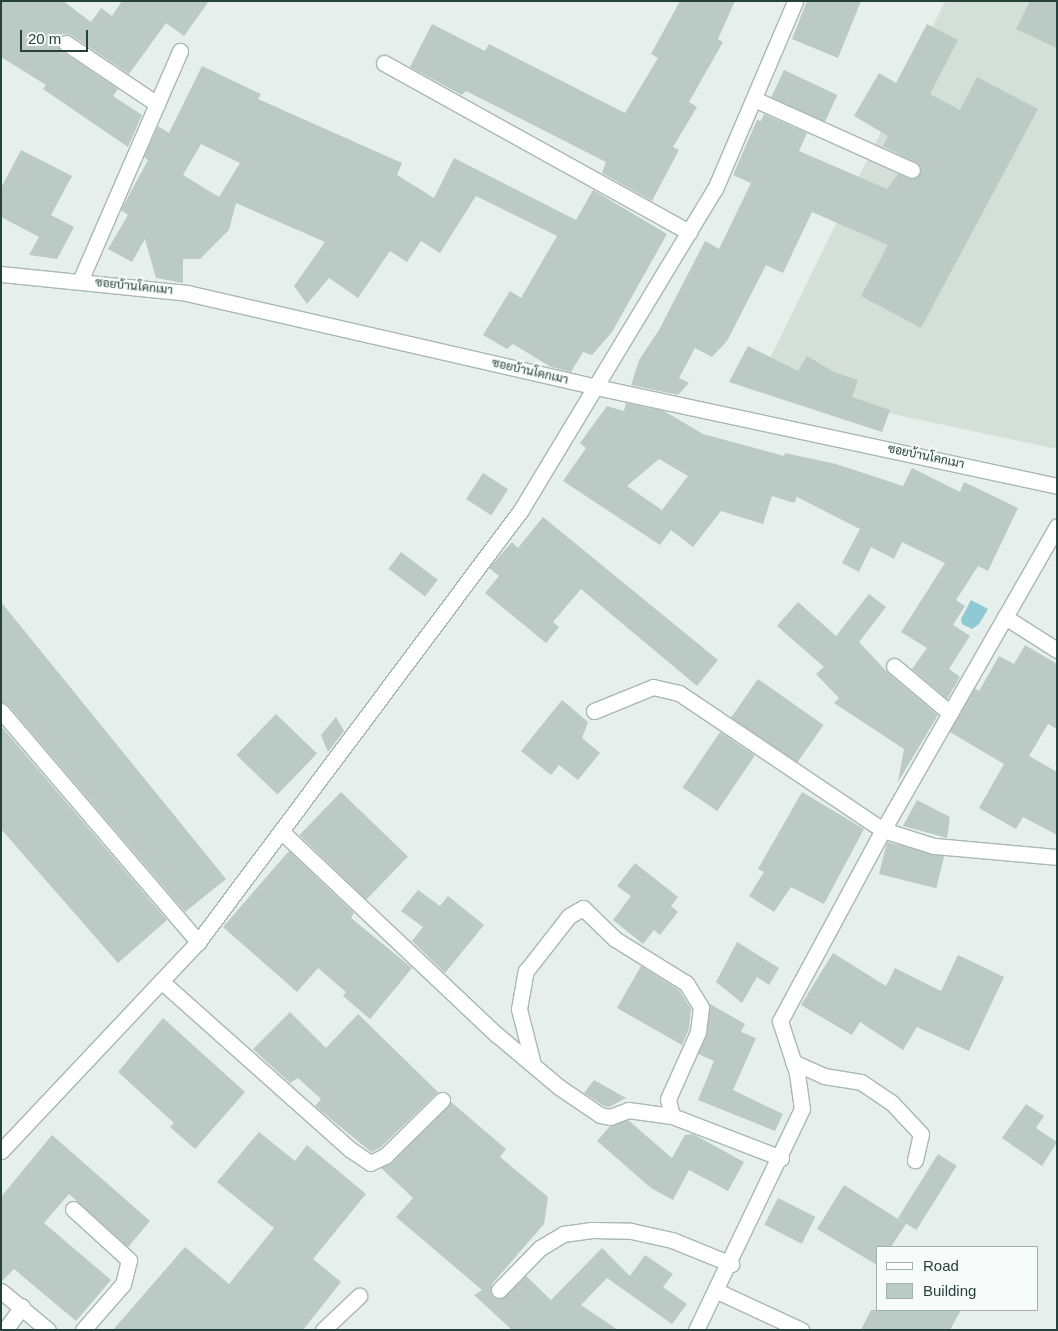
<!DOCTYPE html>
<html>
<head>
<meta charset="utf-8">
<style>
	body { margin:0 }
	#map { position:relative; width:1058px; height:1331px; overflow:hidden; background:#e6efeb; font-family:Helvetica,Sarabun,sans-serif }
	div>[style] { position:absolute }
	.built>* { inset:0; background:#d4dfda }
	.water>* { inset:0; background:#8ec9d4 }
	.building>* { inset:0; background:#bbcac4; transform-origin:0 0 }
	.roads { filter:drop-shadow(1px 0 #a8b8b2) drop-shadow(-1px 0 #a8b8b2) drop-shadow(0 1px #a8b8b2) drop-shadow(0 -1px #a8b8b2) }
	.minor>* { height:15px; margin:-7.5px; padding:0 7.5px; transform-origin:7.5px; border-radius:7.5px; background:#fff }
	.tertiary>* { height:15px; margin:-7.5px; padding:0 7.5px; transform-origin:7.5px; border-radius:7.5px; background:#fff }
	span { translate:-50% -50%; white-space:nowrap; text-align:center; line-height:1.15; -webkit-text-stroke:4px #f7fbf9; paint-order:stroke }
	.street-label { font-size:12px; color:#24423a }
	.frame { position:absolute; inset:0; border:2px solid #24423a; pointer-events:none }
	.legend { position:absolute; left:876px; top:1246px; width:162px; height:65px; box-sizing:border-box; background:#f7fbf9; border:1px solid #a3b1ad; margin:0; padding:6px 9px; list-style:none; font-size:15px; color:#24423a }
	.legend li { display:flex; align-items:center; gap:10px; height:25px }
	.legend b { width:25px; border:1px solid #a3b1ad }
	.scale { position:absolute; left:20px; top:30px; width:68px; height:22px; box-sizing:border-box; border:2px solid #24423a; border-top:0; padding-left:6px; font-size:15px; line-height:18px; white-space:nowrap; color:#24423a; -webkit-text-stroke:4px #f7fbf9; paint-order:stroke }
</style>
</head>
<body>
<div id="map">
	<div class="built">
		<div style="clip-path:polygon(945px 1px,1057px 1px,1057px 449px,757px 385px)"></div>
	</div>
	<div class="water">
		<div style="clip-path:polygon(971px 600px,988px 609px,979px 624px,972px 629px,962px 624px,961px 619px)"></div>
	</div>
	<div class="building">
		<div style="clip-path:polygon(1px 1px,63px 1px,91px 22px,101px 8px,112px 16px,122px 1px,209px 1px,184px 36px,166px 23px,129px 74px,71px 35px,62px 34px,58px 38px,60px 50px,118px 89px,113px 96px,142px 115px,128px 147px,43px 89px,46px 85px,1px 57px)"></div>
		<div style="clip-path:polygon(680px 1px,735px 1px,718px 39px,723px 42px,689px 102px,697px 107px,673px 147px,679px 150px,652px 201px,602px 173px,606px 162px,466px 91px,462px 95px,410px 67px,432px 24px,485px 51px,489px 44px,625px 113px,658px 58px,651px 54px)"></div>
		<div style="clip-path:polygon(807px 1px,861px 1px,838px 58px,792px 39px)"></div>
		<div style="clip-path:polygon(1030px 1px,1057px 1px,1057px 48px,1016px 29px)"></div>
		<div style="clip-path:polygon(927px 24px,958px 40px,930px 94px,960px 110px,977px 77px,1038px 109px,921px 328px,861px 296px,888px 245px,812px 212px,783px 273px,766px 265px,727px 341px,712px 357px,695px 348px,679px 378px,689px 383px,678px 395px,631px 385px,639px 360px,659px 330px,705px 241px,719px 249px,751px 183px,733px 175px,757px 120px,761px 121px,764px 114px,807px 133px,799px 151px,887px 189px,898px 174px,909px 179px,918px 177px,921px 170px,919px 164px,883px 146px,888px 136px,854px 116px,879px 73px,896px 83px)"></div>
		<div style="clip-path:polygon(evenodd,202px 66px,261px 94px,258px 99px,402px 163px,397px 175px,434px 198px,454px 158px,576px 220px,593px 190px,667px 234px,612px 332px,592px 355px,583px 352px,571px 372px,551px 367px,513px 344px,507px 349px,483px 335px,510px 291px,521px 298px,557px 236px,476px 196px,440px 253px,421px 241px,407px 262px,390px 251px,358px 298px,329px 278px,307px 304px,294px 286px,325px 242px,236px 203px,229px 230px,200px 259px,183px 259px,183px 283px,156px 278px,145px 239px,132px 262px,108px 249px,128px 215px,121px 210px,148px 160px,144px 157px,158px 126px,169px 133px,202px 66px,201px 144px,240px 163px,219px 197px,183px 175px,201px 144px)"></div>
		<div style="left:784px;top:70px;width:59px;height:30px;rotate:25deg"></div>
		<div style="clip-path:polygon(21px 150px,72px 176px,51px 215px,74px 227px,57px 259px,29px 255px,39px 237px,1px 217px,1px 188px)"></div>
		<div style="clip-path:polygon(748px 346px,798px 371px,807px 356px,834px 372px,858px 380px,852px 397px,890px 410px,882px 432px,729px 382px)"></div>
		<div style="clip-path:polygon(evenodd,626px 403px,664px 411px,703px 434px,784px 456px,785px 453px,836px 464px,903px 486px,912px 468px,960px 492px,964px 482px,1018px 508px,988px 571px,978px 566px,956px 600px,965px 606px,953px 625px,970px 636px,949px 669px,960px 677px,947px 699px,912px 669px,927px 648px,901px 632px,945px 563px,902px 542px,894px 559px,871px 547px,859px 572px,842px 563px,860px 529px,797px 497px,794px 503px,772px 496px,763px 524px,721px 511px,693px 547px,671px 530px,660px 545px,563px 481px,586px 448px,580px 443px,607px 406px,624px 411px,626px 403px,659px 459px,688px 476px,662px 510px,627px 486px,659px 459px)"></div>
		<div style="left:483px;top:473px;width:30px;height:31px;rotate:33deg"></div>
		<div style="clip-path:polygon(543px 517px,718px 660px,697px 686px,581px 589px,553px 622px,559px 627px,546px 643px,485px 593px,499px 576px,489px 568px,512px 542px,518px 548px)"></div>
		<div style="left:401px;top:552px;width:46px;height:21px;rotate:37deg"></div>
		<div style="clip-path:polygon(869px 594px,886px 607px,859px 642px,888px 673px,938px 715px,898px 782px,904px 749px,834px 703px,839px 698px,816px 674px,824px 667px,777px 626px,798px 602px,836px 636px)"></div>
		<div style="clip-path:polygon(1px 602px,226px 879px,185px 912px,8px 705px,1px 702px)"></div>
		<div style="clip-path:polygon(1025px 645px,1057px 664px,1057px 729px,1048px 724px,1029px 756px,1057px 772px,1057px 835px,1023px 817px,1016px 829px,979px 808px,1004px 764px,950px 732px,975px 688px,979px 691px,999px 656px,1014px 664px)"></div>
		<div style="left:758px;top:679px;width:80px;height:47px;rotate:35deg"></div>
		<div style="clip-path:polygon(562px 700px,588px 722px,582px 738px,600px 753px,578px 780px,559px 765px,551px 775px,521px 751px)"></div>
		<div style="left:276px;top:714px;width:57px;height:57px;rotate:44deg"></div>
		<div style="clip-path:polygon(336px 717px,344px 731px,328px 752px,321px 735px)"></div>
		<div style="clip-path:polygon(1px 726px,167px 920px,118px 963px,1px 829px)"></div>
		<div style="left:720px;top:732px;width:42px;height:67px;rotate:34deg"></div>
		<div style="left:341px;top:792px;width:93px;height:60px;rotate:44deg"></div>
		<div style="clip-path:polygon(802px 792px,864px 829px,824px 904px,791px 887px,774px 912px,749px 896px,764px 872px,758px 869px)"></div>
		<div style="clip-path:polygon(917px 800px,950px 817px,947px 838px,903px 826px)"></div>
		<div style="left:887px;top:842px;width:59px;height:33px;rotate:14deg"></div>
		<div style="clip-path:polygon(289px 851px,354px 913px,351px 918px,412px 968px,370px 1019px,343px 996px,346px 992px,318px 968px,297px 992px,223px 927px)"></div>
		<div style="clip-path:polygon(635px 863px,678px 897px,671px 906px,678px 912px,660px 935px,654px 930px,643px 944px,613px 920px,631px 896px,617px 886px)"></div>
		<div style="clip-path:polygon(418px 890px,440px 906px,448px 896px,484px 925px,445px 973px,412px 941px,423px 927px,401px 911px)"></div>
		<div style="clip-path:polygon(737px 942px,779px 968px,769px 985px,757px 977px,742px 1003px,716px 982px)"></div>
		<div style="clip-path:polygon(833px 953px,886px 986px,895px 968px,941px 991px,958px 955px,1004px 977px,969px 1051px,917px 1027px,903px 1050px,860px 1022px,852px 1035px,801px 1005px)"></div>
		<div style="clip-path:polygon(641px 966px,679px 990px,691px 1009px,689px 1029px,682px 1045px,617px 1008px)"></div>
		<div style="clip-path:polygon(710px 1004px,745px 1024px,741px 1032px,756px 1038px,733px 1090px,783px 1114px,775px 1131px,698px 1100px,714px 1061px,698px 1054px,707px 1033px)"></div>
		<div style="clip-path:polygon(290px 1012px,326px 1048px,358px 1014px,438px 1092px,380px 1148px,371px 1152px,315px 1106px,321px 1099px,298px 1078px,290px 1083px,253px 1049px)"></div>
		<div style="clip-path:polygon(163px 1018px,245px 1092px,195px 1149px,170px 1127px,174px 1123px,118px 1072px)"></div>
		<div style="clip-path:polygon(594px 1080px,626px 1098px,609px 1107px,604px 1106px,584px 1093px)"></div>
		<div style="clip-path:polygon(451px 1102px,506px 1149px,500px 1157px,548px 1197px,544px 1224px,492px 1284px,492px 1296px,497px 1299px,505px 1297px,526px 1276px,551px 1300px,602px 1248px,630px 1276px,645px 1255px,673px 1274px,663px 1287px,687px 1304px,672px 1324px,607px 1278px,581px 1305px,618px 1330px,512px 1330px,474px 1295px,482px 1290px,396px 1217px,413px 1198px,381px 1168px,392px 1163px)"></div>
		<div style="clip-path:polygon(1026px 1104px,1044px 1116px,1036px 1128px,1057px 1142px,1042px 1166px,1002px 1138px)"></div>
		<div style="clip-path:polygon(628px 1120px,672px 1158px,685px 1135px,693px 1134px,744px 1162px,728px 1191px,689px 1170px,673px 1200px,651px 1188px,597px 1141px,610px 1126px)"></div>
		<div style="clip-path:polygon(259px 1132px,295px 1161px,307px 1145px,366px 1194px,313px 1259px,341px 1282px,303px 1330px,113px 1330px,185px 1247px,229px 1284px,274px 1228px,217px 1182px)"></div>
		<div style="clip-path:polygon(52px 1135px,150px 1221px,128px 1247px,69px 1194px,44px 1223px,111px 1280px,76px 1321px,14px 1269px,1px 1282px,1px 1197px)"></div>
		<div style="left:938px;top:1154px;width:22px;height:76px;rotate:32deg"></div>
		<div style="clip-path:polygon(844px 1185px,906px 1224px,891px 1247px,877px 1247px,877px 1265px,817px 1229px)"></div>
		<div style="left:778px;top:1198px;width:42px;height:30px;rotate:27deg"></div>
		<div style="clip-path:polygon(871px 1310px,961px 1310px,950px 1330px,861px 1330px)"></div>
	</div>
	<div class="roads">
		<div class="minor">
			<div style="left:66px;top:43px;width:110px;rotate:33.8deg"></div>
			<div style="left:384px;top:63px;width:349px;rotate:29deg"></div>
			<div style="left:754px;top:99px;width:173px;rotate:24.2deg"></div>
			<div style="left:80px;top:281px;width:251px;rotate:-66.5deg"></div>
			<div style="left:596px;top:387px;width:472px;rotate:12.1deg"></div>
			<div style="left:1005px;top:617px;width:62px;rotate:32.4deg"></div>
			<div style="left:894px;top:666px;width:73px;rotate:40deg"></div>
			<div style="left:1px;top:711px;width:304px;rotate:49.5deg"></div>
			<div style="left:594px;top:711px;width:64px;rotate:-22.1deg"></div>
			<div style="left:653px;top:687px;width:27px;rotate:13deg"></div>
			<div style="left:679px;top:693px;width:246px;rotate:33.9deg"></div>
			<div style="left:883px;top:830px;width:53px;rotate:17.4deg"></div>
			<div style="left:934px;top:846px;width:123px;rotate:5.1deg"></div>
			<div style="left:281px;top:831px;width:296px;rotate:43.4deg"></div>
			<div style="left:496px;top:1034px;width:82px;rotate:40.1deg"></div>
			<div style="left:559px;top:1087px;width:50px;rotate:34.3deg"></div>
			<div style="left:600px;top:1115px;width:10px;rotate:11deg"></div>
			<div style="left:610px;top:1117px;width:19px;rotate:-21deg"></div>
			<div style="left:628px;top:1110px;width:44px;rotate:7.8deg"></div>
			<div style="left:672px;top:1116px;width:117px;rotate:21.1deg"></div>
			<div style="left:161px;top:981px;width:254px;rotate:41.7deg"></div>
			<div style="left:351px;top:1150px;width:23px;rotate:34deg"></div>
			<div style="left:370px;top:1163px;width:17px;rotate:-25deg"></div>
			<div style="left:385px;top:1156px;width:80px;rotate:-44.5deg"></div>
			<div style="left:793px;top:1062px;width:34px;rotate:24deg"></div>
			<div style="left:824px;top:1076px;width:37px;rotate:9deg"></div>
			<div style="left:861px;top:1082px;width:37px;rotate:34deg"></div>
			<div style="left:892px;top:1103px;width:42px;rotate:46.9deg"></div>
			<div style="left:921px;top:1134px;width:27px;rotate:103deg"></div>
			<div style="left:533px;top:1064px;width:57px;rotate:-104.3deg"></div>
			<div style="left:519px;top:1009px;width:39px;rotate:-80deg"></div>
			<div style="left:526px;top:971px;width:70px;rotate:-52deg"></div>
			<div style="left:569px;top:916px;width:16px;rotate:-30deg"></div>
			<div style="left:583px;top:908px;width:45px;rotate:44.1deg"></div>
			<div style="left:615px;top:939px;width:84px;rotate:31.8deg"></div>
			<div style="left:686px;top:983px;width:28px;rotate:58deg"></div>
			<div style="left:701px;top:1007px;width:25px;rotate:97deg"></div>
			<div style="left:698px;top:1032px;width:73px;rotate:114.1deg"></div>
			<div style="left:668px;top:1099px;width:17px;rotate:77deg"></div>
			<div style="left:73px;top:1209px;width:76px;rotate:42.3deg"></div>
			<div style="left:129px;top:1260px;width:25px;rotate:104deg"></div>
			<div style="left:123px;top:1284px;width:61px;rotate:131deg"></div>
			<div style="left:499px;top:1290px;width:59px;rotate:-45.7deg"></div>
			<div style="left:540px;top:1248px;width:27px;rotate:-31deg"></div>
			<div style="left:563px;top:1234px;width:29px;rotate:-8deg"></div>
			<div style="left:592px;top:1230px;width:39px;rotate:1deg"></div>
			<div style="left:631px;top:1231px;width:42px;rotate:12.4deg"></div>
			<div style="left:672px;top:1240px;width:64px;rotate:22.1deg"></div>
			<div style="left:1px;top:1291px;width:61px;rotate:39.7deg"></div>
			<div style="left:717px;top:1291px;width:93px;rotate:24.9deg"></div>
			<div style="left:5px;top:1330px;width:29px;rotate:-54deg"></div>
			<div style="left:323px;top:1330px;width:50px;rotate:-43.4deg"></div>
			<div style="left:696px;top:1330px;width:245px;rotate:-64.4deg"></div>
			<div style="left:802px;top:1109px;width:36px;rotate:-98deg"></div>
			<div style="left:797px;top:1073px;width:55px;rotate:-108.1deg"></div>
			<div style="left:780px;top:1021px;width:217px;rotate:-61.7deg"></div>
			<div style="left:883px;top:830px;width:350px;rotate:-60.2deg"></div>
		</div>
		<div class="tertiary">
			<div style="left:1px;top:274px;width:187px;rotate:5.8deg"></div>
			<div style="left:187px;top:293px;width:420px;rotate:12.9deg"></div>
			<div style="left:1px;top:1151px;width:287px;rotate:-46.7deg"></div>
			<div style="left:198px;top:942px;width:539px;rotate:-53.22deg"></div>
			<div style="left:521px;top:510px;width:375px;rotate:-58.9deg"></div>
			<div style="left:715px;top:189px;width:204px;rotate:-66.9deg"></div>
		</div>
	</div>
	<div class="street-label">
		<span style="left:134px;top:287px;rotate:6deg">ซอยบ้านโคกเมา</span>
		<span style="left:530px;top:372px;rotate:13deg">ซอยบ้านโคกเมา</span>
		<span style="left:926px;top:457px;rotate:12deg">ซอยบ้านโคกเมา</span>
	</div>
	<div class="frame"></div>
	<ul class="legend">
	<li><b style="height:6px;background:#fff"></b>Road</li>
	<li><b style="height:14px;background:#bbcac4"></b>Building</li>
	</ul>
	<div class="scale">20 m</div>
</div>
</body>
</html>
